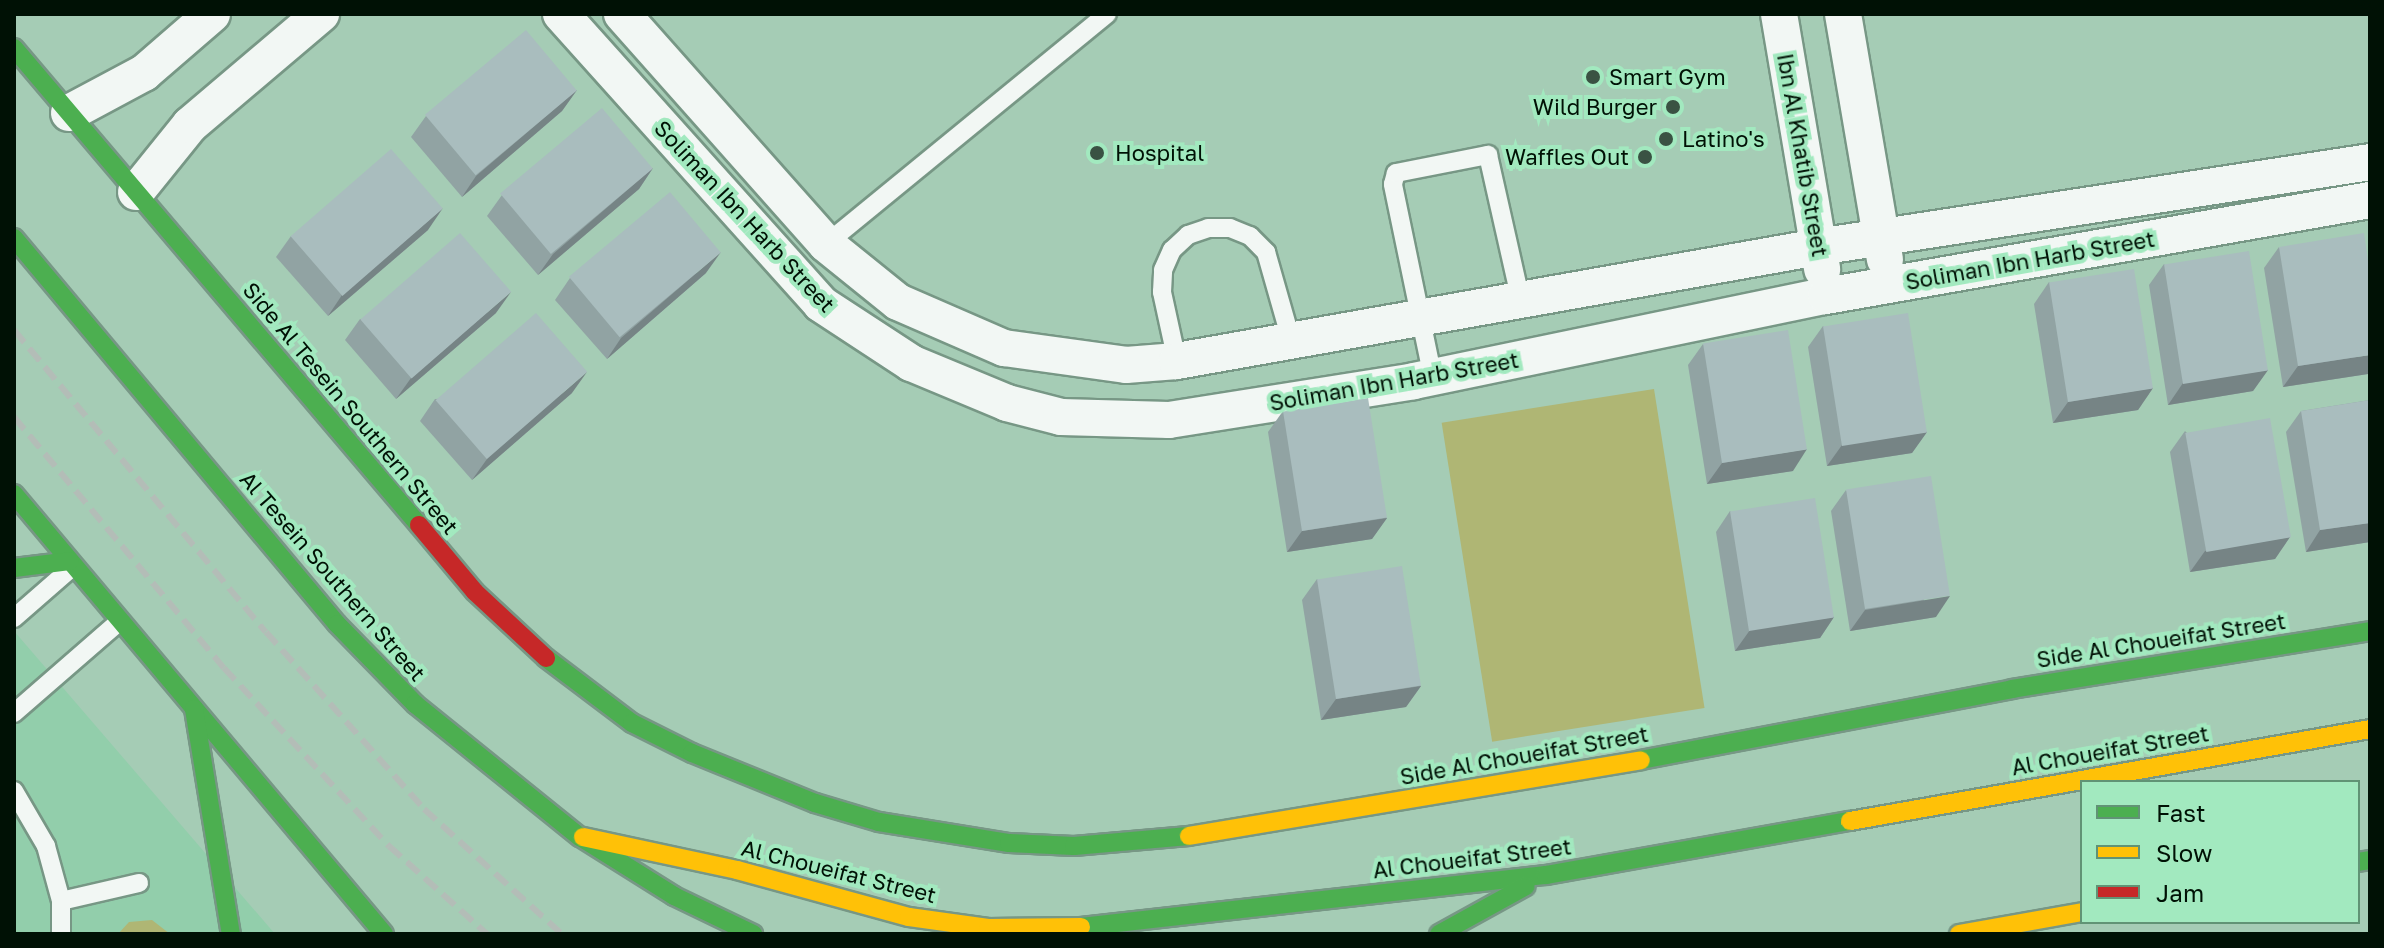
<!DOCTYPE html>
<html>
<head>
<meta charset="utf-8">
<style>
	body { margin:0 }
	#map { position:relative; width:2384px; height:948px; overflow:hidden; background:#a5ccb5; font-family:"Golos Text",sans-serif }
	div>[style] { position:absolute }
	.built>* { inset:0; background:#92ceab }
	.green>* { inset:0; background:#afb674; transform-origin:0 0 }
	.roads { filter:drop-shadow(2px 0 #779785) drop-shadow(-2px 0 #779785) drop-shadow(0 2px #779785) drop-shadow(0 -2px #779785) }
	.lane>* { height:18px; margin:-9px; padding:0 9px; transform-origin:9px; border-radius:9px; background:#f2f7f4 }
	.street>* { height:36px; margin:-18px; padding:0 18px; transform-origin:18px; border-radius:18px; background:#f2f7f4 }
	.fast>* { height:18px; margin:-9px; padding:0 9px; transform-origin:9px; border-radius:9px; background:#4caf50 }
	.slow>* { height:18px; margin:-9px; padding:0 9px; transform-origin:9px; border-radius:9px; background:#ffc107 }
	.jam>* { height:18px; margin:-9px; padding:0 9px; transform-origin:9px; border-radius:9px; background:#c62828 }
	.rail>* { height:6px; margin-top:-3px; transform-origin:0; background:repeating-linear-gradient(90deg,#b3bdb7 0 16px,transparent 0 24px) }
	.wall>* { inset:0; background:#91a3a3 }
	.shaded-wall>* { inset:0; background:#768485 }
	.building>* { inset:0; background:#a9bdbe; transform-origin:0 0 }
	.dots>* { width:22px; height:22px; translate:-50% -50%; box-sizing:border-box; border:4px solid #a2e9bf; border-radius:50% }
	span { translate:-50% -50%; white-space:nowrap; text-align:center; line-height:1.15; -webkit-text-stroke:8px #a2e9bf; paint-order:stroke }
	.poi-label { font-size:22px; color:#001105 }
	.left { translate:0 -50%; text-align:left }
	.right { translate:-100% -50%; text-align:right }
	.street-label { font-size:22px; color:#001105 }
	.frame { position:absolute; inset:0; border:16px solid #001105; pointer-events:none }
	.legend { position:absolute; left:2080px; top:780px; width:280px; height:144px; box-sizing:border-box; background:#a2e9bf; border:2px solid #619375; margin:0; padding:10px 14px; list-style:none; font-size:24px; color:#001105 }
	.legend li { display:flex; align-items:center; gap:16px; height:40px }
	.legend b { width:40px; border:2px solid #619375 }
</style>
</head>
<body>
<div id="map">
	<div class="built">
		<div style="clip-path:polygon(14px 631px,275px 934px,14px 934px)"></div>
	</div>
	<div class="green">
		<div style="left:1654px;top:389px;width:323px;height:215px;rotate:81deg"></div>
		<div style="clip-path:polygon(152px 920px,170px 934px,118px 934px,129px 922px)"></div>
	</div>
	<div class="roads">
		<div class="lane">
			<div style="left:826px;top:244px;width:363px;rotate:-39.3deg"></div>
			<div style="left:1177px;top:361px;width:71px;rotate:-102.3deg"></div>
			<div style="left:1162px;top:292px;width:22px;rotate:-87deg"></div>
			<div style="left:1163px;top:270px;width:22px;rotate:-66deg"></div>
			<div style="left:1172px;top:250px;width:22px;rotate:-43deg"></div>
			<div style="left:1188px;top:235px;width:21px;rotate:-19deg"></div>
			<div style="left:1208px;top:228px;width:22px"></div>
			<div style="left:1230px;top:228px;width:22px;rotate:22deg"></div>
			<div style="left:1250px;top:236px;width:23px;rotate:45deg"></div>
			<div style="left:1266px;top:252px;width:91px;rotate:74.1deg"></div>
			<div style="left:1433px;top:378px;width:198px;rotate:-101.7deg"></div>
			<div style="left:1393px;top:184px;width:11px;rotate:-75deg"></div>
			<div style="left:1396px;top:173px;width:94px;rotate:-11.1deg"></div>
			<div style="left:1488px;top:155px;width:150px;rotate:77.3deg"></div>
			<div style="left:14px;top:618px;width:73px;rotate:-41.1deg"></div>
			<div style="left:14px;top:713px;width:140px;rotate:-41deg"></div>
			<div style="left:14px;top:791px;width:64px;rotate:59.8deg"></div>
			<div style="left:46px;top:846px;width:57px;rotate:74.7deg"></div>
			<div style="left:61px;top:901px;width:33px;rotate:90deg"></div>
			<div style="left:61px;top:901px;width:80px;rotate:-13deg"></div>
		</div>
		<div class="street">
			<div style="left:561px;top:14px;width:389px;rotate:48.1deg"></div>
			<div style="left:821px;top:304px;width:108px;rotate:33.2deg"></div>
			<div style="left:911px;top:363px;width:104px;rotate:22.6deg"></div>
			<div style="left:1007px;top:403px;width:56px;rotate:14.5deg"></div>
			<div style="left:1061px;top:417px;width:108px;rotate:1.6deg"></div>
			<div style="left:1169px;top:420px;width:248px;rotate:-9deg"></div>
			<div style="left:1414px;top:381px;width:421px;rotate:-11.7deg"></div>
			<div style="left:1826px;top:296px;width:552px;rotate:-10.01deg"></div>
			<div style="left:622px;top:14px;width:307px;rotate:48.4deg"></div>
			<div style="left:826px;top:244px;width:92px;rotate:38.9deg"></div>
			<div style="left:898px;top:302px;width:116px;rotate:23.5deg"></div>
			<div style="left:1004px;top:348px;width:123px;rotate:7.9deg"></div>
			<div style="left:1126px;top:365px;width:51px;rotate:-4.5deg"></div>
			<div style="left:1177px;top:361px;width:651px;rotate:-10.08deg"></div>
			<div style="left:1818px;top:247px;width:559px;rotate:-8.75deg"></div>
			<div style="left:1779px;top:14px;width:259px;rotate:80.4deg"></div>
			<div style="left:1843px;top:14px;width:249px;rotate:80.3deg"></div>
			<div style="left:69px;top:113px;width:85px;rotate:-28.1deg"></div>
			<div style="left:144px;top:73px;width:90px;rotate:-40.9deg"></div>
			<div style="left:136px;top:192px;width:86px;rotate:-51.1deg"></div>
			<div style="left:190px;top:125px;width:172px;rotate:-40.3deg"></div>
		</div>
		<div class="fast">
			<div style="left:14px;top:48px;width:626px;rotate:49.67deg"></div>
			<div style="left:14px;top:238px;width:503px;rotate:50.08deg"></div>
			<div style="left:337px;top:624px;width:112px;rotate:45.7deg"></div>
			<div style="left:415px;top:704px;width:212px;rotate:38.9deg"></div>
			<div style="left:580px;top:837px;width:111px;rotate:32.1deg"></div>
			<div style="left:674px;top:896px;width:88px;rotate:25.7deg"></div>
			<div style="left:14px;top:494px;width:575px;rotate:49.94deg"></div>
			<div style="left:14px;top:568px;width:56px;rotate:-7.1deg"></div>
			<div style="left:546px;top:658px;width:108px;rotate:37.1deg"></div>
			<div style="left:632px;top:723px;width:67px;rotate:26.6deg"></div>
			<div style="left:692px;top:753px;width:133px;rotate:22.1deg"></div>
			<div style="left:815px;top:803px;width:67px;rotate:16.5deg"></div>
			<div style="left:879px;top:822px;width:132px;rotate:9.2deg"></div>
			<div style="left:1009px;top:843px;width:65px;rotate:2.6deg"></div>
			<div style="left:1074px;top:846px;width:115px;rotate:-5deg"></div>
			<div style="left:194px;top:709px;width:228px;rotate:80.7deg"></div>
			<div style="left:1641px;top:760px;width:378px;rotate:-10.8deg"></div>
			<div style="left:2012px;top:689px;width:363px;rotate:-9.2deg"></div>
			<div style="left:2358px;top:862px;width:12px;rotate:-9deg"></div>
			<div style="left:1081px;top:927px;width:468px;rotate:-6.4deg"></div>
			<div style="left:1546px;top:875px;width:309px;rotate:-10.1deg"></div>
			<div style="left:1439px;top:934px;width:99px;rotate:-28.9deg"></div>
		</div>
		<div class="slow">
			<div style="left:1850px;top:821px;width:528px;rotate:-10.03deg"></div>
			<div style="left:1189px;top:836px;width:458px;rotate:-9.5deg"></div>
			<div style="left:583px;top:837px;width:157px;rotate:12.1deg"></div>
			<div style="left:737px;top:870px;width:178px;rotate:15.3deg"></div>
			<div style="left:909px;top:917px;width:80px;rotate:7.9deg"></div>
			<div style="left:988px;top:928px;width:93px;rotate:-0.6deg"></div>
			<div style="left:1959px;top:934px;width:125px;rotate:-10.1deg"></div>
		</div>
		<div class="jam">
			<div style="left:419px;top:525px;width:87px;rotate:50.1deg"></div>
			<div style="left:475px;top:592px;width:97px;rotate:42.9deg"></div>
		</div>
	</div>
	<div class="rail">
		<div style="left:14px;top:330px;width:393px;rotate:50.2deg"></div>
		<div style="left:266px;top:632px;width:237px;rotate:48.2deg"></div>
		<div style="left:424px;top:809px;width:186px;rotate:42.2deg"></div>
		<div style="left:14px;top:417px;width:327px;rotate:50.1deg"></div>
		<div style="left:224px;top:668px;width:243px;rotate:47.2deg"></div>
		<div style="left:389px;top:846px;width:132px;rotate:41.9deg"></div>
	</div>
	<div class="wall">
		<div style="clip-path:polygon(577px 90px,562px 111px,462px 197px,411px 137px,426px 116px)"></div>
		<div style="clip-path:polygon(653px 168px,639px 189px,538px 275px,487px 216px,502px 195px)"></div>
		<div style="clip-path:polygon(428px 230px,328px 316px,276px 257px,291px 236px)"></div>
		<div style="clip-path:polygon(2279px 247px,2368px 374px,2283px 387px,2264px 268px)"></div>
		<div style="clip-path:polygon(2164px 264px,2268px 370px,2253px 391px,2168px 405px,2149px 285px)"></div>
		<div style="clip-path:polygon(706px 273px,607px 359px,555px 300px,570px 278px)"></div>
		<div style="clip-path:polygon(2049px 282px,2153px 388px,2138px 410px,2053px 423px,2034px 304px)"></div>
		<div style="clip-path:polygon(496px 313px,396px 399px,345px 340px,360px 319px)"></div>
		<div style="clip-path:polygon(1823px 326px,1927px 432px,1912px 453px,1827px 466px,1808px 347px)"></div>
		<div style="clip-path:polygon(1703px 344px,1793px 471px,1707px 484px,1688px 365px)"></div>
		<div style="clip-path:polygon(572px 393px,472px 480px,420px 421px,435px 399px)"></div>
		<div style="clip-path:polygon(2370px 400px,2370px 542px,2306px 552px,2286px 432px,2301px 411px)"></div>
		<div style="clip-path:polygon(1283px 411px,1387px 518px,1372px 539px,1287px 552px,1268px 432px)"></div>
		<div style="clip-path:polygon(2185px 431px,2290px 537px,2275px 559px,2190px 572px,2170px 452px)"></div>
		<div style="clip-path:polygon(1846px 490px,1936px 617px,1850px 631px,1831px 511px)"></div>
		<div style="clip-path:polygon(1730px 511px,1834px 617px,1820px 638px,1735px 651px,1716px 532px)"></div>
		<div style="clip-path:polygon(1317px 579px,1421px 686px,1406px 707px,1321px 720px,1302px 600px)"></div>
	</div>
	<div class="shaded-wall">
		<div style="clip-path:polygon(577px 90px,562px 111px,462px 197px,476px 176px)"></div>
		<div style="clip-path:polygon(653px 168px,639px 189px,538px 275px,553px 254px)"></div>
		<div style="clip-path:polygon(443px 208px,428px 230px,328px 316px,342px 295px)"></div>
		<div style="clip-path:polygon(721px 252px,706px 273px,607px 359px,621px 338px)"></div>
		<div style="clip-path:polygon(511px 292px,496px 313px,396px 399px,411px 378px)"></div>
		<div style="clip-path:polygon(2370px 355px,2370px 371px,2368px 374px,2283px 387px,2298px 366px)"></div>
		<div style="clip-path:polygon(2268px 370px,2253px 391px,2168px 405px,2183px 383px)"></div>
		<div style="clip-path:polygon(587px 372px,572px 393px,472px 480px,487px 459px)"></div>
		<div style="clip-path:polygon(2153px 388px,2138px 410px,2053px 423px,2068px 402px)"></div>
		<div style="clip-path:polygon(1927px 432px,1912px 453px,1827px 466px,1842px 445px)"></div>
		<div style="clip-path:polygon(1807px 449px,1793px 471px,1707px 484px,1722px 463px)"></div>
		<div style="clip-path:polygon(1387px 518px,1372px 539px,1287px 552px,1302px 531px)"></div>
		<div style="clip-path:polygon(2370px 523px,2370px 542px,2306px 552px,2320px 530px)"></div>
		<div style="clip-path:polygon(2290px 537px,2275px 559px,2190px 572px,2205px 551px)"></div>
		<div style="clip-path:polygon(1950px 596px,1936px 617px,1850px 631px,1865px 610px)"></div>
		<div style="clip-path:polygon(1834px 617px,1820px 638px,1735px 651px,1750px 630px)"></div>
		<div style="clip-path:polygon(1421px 686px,1406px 707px,1321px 720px,1336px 699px)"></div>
	</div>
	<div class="building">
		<div style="left:526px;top:30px;width:79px;height:132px;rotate:50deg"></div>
		<div style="left:602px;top:108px;width:79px;height:133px;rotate:50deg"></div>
		<div style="left:391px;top:149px;width:79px;height:133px;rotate:49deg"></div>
		<div style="left:670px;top:192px;width:79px;height:132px;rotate:50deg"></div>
		<div style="left:460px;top:233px;width:78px;height:132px;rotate:49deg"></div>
		<div style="clip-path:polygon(2364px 233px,2370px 274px,2370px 355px,2298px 366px,2279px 247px)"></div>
		<div style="left:2249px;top:251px;width:121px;height:86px;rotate:81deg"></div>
		<div style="left:2134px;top:269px;width:121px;height:86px;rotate:81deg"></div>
		<div style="left:536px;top:313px;width:78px;height:133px;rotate:49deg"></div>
		<div style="left:1908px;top:313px;width:121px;height:86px;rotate:81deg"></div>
		<div style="left:1788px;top:330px;width:121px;height:86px;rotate:81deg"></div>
		<div style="left:1368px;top:398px;width:121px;height:86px;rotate:81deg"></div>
		<div style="clip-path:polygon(2370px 400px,2370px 523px,2320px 530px,2301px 411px)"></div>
		<div style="left:2270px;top:418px;width:121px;height:86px;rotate:80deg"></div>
		<div style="left:1931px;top:476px;width:121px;height:86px;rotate:81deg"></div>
		<div style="left:1815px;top:498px;width:121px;height:86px;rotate:81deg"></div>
		<div style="left:1402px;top:566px;width:121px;height:86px;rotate:81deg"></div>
	</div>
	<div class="dots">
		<div style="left:1593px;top:77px;background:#3a5243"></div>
		<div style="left:1673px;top:107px;background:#3a5243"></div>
		<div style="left:1666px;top:139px;background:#3a5243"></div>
		<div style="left:1097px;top:153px;background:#3a5243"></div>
		<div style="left:1645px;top:157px;background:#3a5243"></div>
	</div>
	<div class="poi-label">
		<span class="left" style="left:1609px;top:77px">Smart Gym</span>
		<span class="right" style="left:1657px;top:107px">Wild Burger</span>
		<span class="left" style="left:1682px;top:139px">Latino's</span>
		<span class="left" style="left:1115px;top:153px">Hospital</span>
		<span class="right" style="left:1629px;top:157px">Waffles Out</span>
	</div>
	<div class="street-label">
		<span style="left:1803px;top:155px;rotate:80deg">Ibn Al Khatib Street</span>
		<span style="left:745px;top:216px;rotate:47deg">Soliman Ibn Harb Street</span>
		<span style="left:2030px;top:260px;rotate:-10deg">Soliman Ibn Harb Street</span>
		<span style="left:1394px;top:381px;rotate:-10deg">Soliman Ibn Harb Street</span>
		<span style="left:351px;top:408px;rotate:50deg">Side Al Tesein Southern Street</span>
		<span style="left:333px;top:576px;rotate:49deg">Al Tesein Southern Street</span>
		<span style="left:2161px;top:640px;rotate:-9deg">Side Al Choueifat Street</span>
		<span style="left:2110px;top:750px;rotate:-10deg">Al Choueifat Street</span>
		<span style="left:1524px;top:755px;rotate:-10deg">Side Al Choueifat Street</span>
		<span style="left:1472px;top:858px;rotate:-7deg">Al Choueifat Street</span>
		<span style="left:839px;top:871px;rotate:14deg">Al Choueifat Street</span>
	</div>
	<div class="frame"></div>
	<ul class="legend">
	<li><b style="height:10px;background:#4caf50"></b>Fast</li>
	<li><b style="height:10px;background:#ffc107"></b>Slow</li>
	<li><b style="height:10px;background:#c62828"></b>Jam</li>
	</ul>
</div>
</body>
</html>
